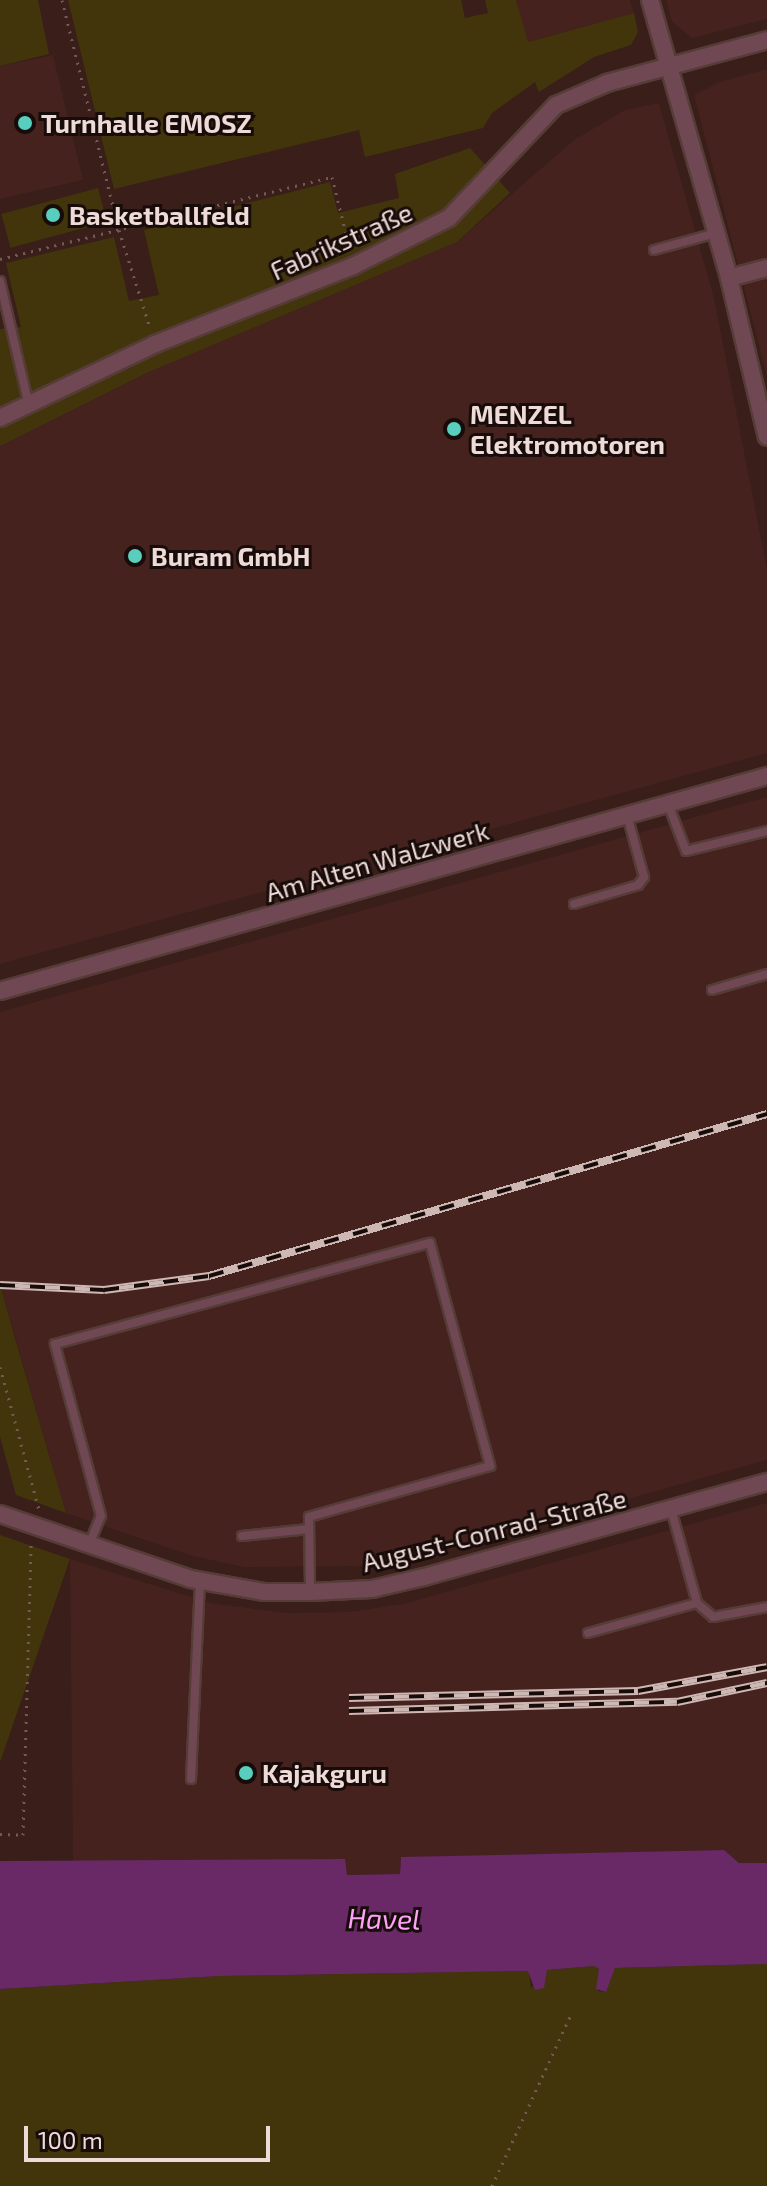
<!DOCTYPE html>
<html>
<head>
<meta charset="utf-8">
<style>
	body { margin:0 }
	#map { position:relative; width:767px; height:2186px; overflow:hidden; background:#391e19; font-family:"Exo 2",sans-serif }
	div>[style] { position:absolute }
	.built>* { inset:0; background:#45221d }
	.green>* { inset:0; background:#42350c; transform-origin:0 0 }
	.water>* { inset:0; background:#682966 }
	.path>* { height:3px; margin-top:-1.5px; transform-origin:0; background:repeating-linear-gradient(90deg,#735a56 0 2px,transparent 0 8px) }
	.roads { filter:drop-shadow(2px 0 #563c37) drop-shadow(-2px 0 #563c37) drop-shadow(0 2px #563c37) drop-shadow(0 -2px #563c37) }
	.lane>* { height:8px; margin:-4px; padding:0 4px; transform-origin:4px; border-radius:4px; background:#6f4854 }
	.street>* { height:16px; margin:-8px; padding:0 8px; transform-origin:8px; border-radius:8px; background:#6f4854 }
	.rail>* { height:8px; margin-top:-4px; transform-origin:0; background:repeating-linear-gradient(90deg,#180c0a 0 15px,#cdb8b4 0 30px); box-sizing:border-box; border-block:2px solid #cdb8b4 }
	.dots>* { width:22px; height:22px; translate:-50% -50%; box-sizing:border-box; border:4px solid #180c0a; border-radius:50% }
	span { translate:-50% -50%; white-space:nowrap; text-align:center; line-height:1.15; -webkit-text-stroke:6px #180c0a; paint-order:stroke }
	.poi-label { font-size:26px; color:#eedbd7; font-weight:700 }
	.left { translate:0 -50%; text-align:left }
	.street-label { font-size:26px; color:#eedbd7 }
	.water-label { font-size:28px; color:#fda2f8; font-style:italic }
	.scale { position:absolute; left:24px; top:2126px; width:246px; height:36px; box-sizing:border-box; border:4px solid #eedbd7; border-top:0; padding-left:10px; font-size:24px; line-height:28px; white-space:nowrap; color:#eedbd7; -webkit-text-stroke:6px #180c0a; paint-order:stroke }
</style>
</head>
<body>
<div id="map">
	<div class="built">
		<div style="clip-path:polygon(516px 0,630px 0,634px 13px,527px 42px)"></div>
		<div style="clip-path:polygon(666px 0,767px 0,767px 19px,692px 38px,672px 22px)"></div>
		<div style="clip-path:polygon(53px 55px,83px 180px,0 199px,0 66px)"></div>
		<div style="clip-path:polygon(767px 69px,767px 376px,694px 95px,720px 82px)"></div>
		<div style="clip-path:polygon(659px 103px,714px 298px,767px 569px,767px 753px,0 964px,0 446px,149px 372px,457px 242px,574px 140px,625px 110px)"></div>
		<div style="clip-path:polygon(767px 797px,767px 1460px,418px 1558px,358px 1566px,244px 1567px,192px 1556px,66px 1513px,0 1284px,0 1012px)"></div>
		<div style="clip-path:polygon(767px 1503px,767px 1863px,739px 1863px,723px 1850px,401px 1858px,400px 1874px,346px 1875px,345px 1859px,73px 1865px,70px 1559px,210px 1603px,287px 1613px,349px 1612px,403px 1604px)"></div>
	</div>
	<div class="green">
		<div style="clip-path:polygon(0 0,38px 0,49px 54px,0 66px)"></div>
		<div style="clip-path:polygon(68px 0,461px 0,465px 18px,488px 13px,485px 0,516px 0,528px 42px,634px 13px,638px 32px,631px 45px,594px 57px,539px 92px,535px 82px,492px 113px,483px 128px,365px 157px,359px 130px,114px 189px)"></div>
		<div style="clip-path:polygon(470px 148px,510px 193px,457px 242px,149px 372px,0 446px,0 329px,21px 327px,6px 263px,114px 237px,129px 301px,159px 295px,144px 230px,330px 182px,338px 213px,399px 198px,395px 174px)"></div>
		<div style="left:98px;top:188px;width:35px;height:100px;rotate:75deg"></div>
		<div style="clip-path:polygon(0 1284px,15px 1338px,66px 1513px,16px 1495px,0 1437px)"></div>
		<div style="left:0;top:1535px;width:74px;height:326px;rotate:19deg"></div>
		<div style="clip-path:polygon(767px 1964px,767px 2186px,0 2186px,0 1989px,220px 1976px,529px 1971px,531px 1988px,547px 1970px,594px 1966px,599px 1969px,598px 1991px,605px 1992px,615px 1968px)"></div>
	</div>
	<div class="water">
		<div style="clip-path:polygon(724px 1850px,739px 1863px,767px 1863px,767px 1964px,615px 1968px,606px 1992px,596px 1989px,599px 1969px,594px 1966px,547px 1970px,544px 1988px,535px 1990px,528px 1971px,220px 1976px,0 1989px,0 1861px,345px 1859px,347px 1875px,400px 1874px,401px 1857px)"></div>
	</div>
	<div class="path">
		<div style="left:62px;top:0;width:237px;rotate:76.1deg"></div>
		<div style="left:119px;top:230px;width:103px;rotate:72.4deg"></div>
		<div style="left:0;top:259px;width:342px;rotate:-13.9deg"></div>
		<div style="left:332px;top:177px;width:75px;rotate:76.1deg"></div>
		<div style="left:0;top:1367px;width:151px;rotate:74.7deg"></div>
		<div style="left:0;top:1834px;width:23px;rotate:2deg"></div>
		<div style="left:23px;top:1835px;width:292px;rotate:-88.4deg"></div>
		<div style="left:492px;top:2186px;width:189px;rotate:-65.3deg"></div>
	</div>
	<div class="roads">
		<div class="lane">
			<div style="left:654px;top:250px;width:64px;rotate:-15.3deg"></div>
			<div style="left:0;top:281px;width:123px;rotate:76.9deg"></div>
			<div style="left:668px;top:804px;width:50px;rotate:69deg"></div>
			<div style="left:686px;top:851px;width:83px;rotate:-13.9deg"></div>
			<div style="left:574px;top:904px;width:67px;rotate:-16.5deg"></div>
			<div style="left:638px;top:885px;width:10px;rotate:-53deg"></div>
			<div style="left:644px;top:877px;width:64px;rotate:-105.3deg"></div>
			<div style="left:712px;top:990px;width:57px;rotate:-16.2deg"></div>
			<div style="left:671px;top:1509px;width:98px;rotate:74.5deg"></div>
			<div style="left:697px;top:1603px;width:21px;rotate:41deg"></div>
			<div style="left:713px;top:1617px;width:55px;rotate:-10.5deg"></div>
			<div style="left:242px;top:1536px;width:67px;rotate:-6deg"></div>
			<div style="left:89px;top:1545px;width:31px;rotate:-68deg"></div>
			<div style="left:101px;top:1516px;width:178px;rotate:-105deg"></div>
			<div style="left:55px;top:1344px;width:388px;rotate:-15.1deg"></div>
			<div style="left:430px;top:1243px;width:231px;rotate:74.9deg"></div>
			<div style="left:490px;top:1466px;width:188px;rotate:164.3deg"></div>
			<div style="left:309px;top:1517px;width:74px;rotate:89.2deg"></div>
			<div style="left:588px;top:1633px;width:113px;rotate:-15.4deg"></div>
			<div style="left:191px;top:1779px;width:198px;rotate:-87.4deg"></div>
		</div>
		<div class="street">
			<div style="left:650px;top:0;width:289px;rotate:74.1deg"></div>
			<div style="left:729px;top:278px;width:163px;rotate:76.6deg"></div>
			<div style="left:729px;top:278px;width:39px;rotate:-15deg"></div>
			<div style="left:0;top:418px;width:172px;rotate:-25.5deg"></div>
			<div style="left:155px;top:344px;width:213px;rotate:-21.5deg"></div>
			<div style="left:353px;top:266px;width:107px;rotate:-26.6deg"></div>
			<div style="left:449px;top:218px;width:156px;rotate:-46.6deg"></div>
			<div style="left:556px;top:105px;width:56px;rotate:-23.3deg"></div>
			<div style="left:607px;top:83px;width:166px;rotate:-15deg"></div>
			<div style="left:0;top:991px;width:797px;rotate:-15.66deg"></div>
			<div style="left:0;top:1514px;width:202px;rotate:18.8deg"></div>
			<div style="left:191px;top:1579px;width:75px;rotate:10deg"></div>
			<div style="left:265px;top:1592px;width:45px"></div>
			<div style="left:310px;top:1592px;width:62px;rotate:-2.8deg"></div>
			<div style="left:372px;top:1589px;width:53px;rotate:-13deg"></div>
			<div style="left:424px;top:1577px;width:356px;rotate:-15.5deg"></div>
		</div>
	</div>
	<div class="rail">
		<div style="left:0;top:1285px;width:104px;rotate:2.8deg"></div>
		<div style="left:104px;top:1290px;width:106px;rotate:-7.6deg"></div>
		<div style="left:209px;top:1276px;width:581px;rotate:-16.19deg"></div>
		<div style="left:349px;top:1698px;width:289px;rotate:-1.4deg"></div>
		<div style="left:638px;top:1691px;width:131px;rotate:-10.5deg"></div>
		<div style="left:349px;top:1711px;width:328px;rotate:-1.6deg"></div>
		<div style="left:677px;top:1702px;width:92px;rotate:-11.9deg"></div>
	</div>
	<div class="dots">
		<div style="left:25px;top:123px;background:#59cebe"></div>
		<div style="left:53px;top:215px;background:#59cebe"></div>
		<div style="left:454px;top:429px;background:#59cebe"></div>
		<div style="left:135px;top:556px;background:#59cebe"></div>
		<div style="left:246px;top:1773px;background:#59cebe"></div>
	</div>
	<div class="poi-label">
		<span class="left" style="left:41px;top:123px">Turnhalle EMOSZ</span>
		<span class="left" style="left:69px;top:215px">Basketballfeld</span>
		<span class="left" style="left:470px;top:429px">MENZEL<br>Elektromotoren</span>
		<span class="left" style="left:151px;top:556px">Buram GmbH</span>
		<span class="left" style="left:262px;top:1773px">Kajakguru</span>
	</div>
	<div class="street-label">
		<span style="left:341px;top:241px;rotate:-24deg">Fabrikstraße</span>
		<span style="left:377px;top:861px;rotate:-16deg">Am Alten Walzwerk</span>
		<span style="left:494px;top:1530px;rotate:-14deg">August-Conrad-Straße</span>
	</div>
	<div class="water-label">
		<span style="left:384px;top:1918px;rotate:1deg">Havel</span>
	</div>
	<div class="scale">100 m</div>
</div>
</body>
</html>
